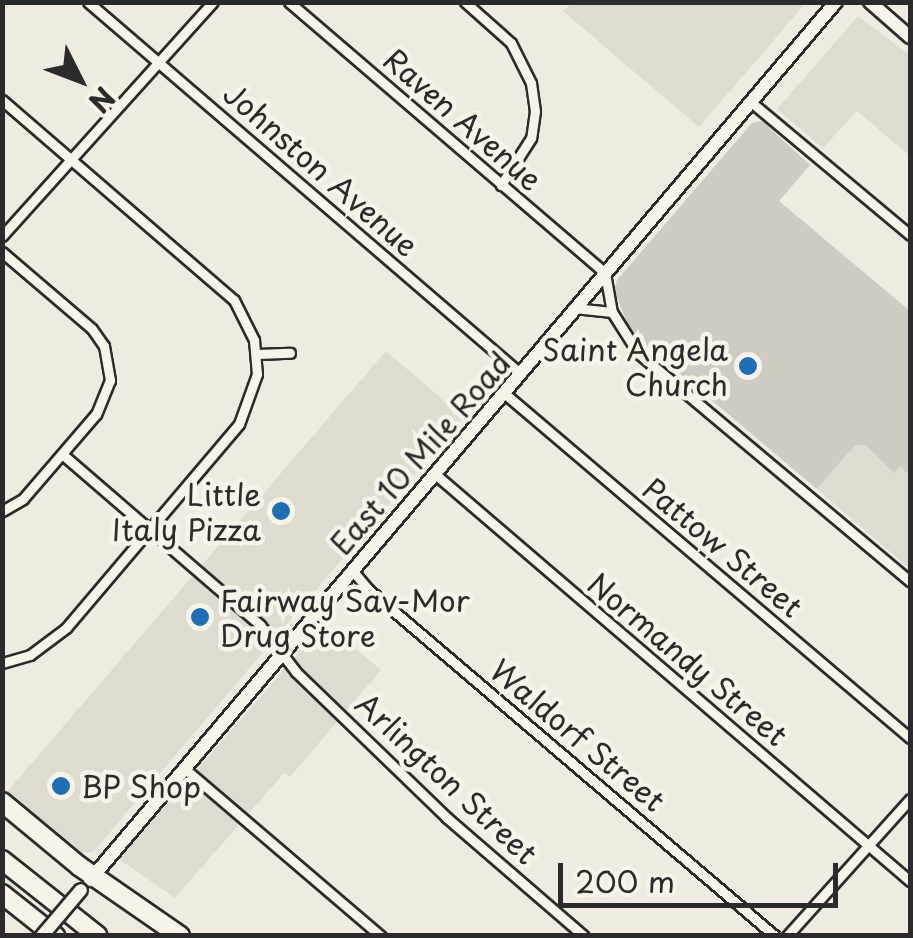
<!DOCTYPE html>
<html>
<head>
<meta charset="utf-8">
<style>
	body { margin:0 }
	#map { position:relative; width:913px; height:938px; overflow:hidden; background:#efebe0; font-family:"Playpen Sans",sans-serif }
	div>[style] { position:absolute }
	.built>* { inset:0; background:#dedbd1 }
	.green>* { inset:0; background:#cfcbc2 }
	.roads { filter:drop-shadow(2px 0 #2b2b2b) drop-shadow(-2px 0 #2b2b2b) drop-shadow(0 2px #2b2b2b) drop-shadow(0 -2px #2b2b2b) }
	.street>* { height:9px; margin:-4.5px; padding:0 4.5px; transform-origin:4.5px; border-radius:4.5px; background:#f7f3e8 }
	.secondary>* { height:12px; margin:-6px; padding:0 6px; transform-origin:6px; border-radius:6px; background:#f7f3e8 }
	.highway>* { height:18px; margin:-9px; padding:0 9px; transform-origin:9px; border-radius:9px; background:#f7f3e8 }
	.bridges { filter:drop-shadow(2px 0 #2b2b2b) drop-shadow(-2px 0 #2b2b2b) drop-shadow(0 2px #2b2b2b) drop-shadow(0 -2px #2b2b2b) }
	.secondary-bridge>* { height:12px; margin:-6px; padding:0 6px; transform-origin:6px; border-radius:6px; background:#f7f3e8 }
	.dots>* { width:28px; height:28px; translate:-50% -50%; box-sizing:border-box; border:5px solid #f7f3e8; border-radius:50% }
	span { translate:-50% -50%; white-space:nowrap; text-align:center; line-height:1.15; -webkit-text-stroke:9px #f7f3e8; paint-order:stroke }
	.street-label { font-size:30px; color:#2b2b2b }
	.poi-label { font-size:30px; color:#2b2b2b }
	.right { translate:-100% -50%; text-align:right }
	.left { translate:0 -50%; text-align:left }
	.frame { position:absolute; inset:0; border:5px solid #2b2b2b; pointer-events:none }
	.north { position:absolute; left:30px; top:30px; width:100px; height:100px; -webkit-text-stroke:8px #f7f3e8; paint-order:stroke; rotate:132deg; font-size:28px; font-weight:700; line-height:40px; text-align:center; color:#2b2b2b }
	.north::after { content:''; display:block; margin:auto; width:35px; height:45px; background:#2b2b2b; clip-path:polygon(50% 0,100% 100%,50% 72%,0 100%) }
	.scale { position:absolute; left:558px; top:863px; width:280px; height:45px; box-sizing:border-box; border:5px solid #2b2b2b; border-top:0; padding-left:12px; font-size:30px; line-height:35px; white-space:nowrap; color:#2b2b2b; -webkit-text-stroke:8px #f7f3e8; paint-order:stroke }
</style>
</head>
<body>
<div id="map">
	<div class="built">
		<div style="clip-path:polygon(572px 3px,798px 2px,803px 6px,699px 127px,563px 11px)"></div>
		<div style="clip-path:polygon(858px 16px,910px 55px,910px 156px,857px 111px,823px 148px,777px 109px)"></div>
		<div style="clip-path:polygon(386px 351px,463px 417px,93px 852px,78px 853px,6px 793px)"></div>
		<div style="clip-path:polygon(855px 445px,865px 445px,894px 473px,899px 467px,910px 476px,910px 569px,817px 489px)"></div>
		<div style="clip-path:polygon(325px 623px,381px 670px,290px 777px,284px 773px,175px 898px,119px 859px)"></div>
	</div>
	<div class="green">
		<div style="clip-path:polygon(762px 121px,810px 165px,779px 201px,910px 311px,910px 476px,900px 467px,894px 473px,865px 445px,855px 445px,817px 489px,639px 339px,627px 322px,614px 291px,617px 280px,752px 123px)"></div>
	</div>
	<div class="roads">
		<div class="street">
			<div style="left:88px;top:2px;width:571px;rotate:40.67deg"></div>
			<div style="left:289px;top:2px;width:416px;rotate:40.6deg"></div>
			<div style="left:605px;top:273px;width:40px;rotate:80deg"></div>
			<div style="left:612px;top:312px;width:36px;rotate:-174deg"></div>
			<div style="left:465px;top:2px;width:62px;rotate:41.7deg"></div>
			<div style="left:511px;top:43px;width:45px;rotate:63.4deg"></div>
			<div style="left:531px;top:83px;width:28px;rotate:82deg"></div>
			<div style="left:535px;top:111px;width:27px;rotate:98deg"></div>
			<div style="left:531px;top:138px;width:56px;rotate:122.6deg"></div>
			<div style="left:2px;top:100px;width:306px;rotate:40.8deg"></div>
			<div style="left:234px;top:300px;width:45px;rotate:63.4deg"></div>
			<div style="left:254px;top:340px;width:34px;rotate:85deg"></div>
			<div style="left:257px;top:374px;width:53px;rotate:109.8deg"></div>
			<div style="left:239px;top:424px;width:267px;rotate:130.3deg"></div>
			<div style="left:66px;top:628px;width:45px;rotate:143.1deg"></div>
			<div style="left:30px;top:655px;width:29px;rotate:164deg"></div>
			<div style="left:751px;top:102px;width:207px;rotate:39.9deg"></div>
			<div style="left:2px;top:236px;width:315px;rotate:-48deg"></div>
			<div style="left:2px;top:252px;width:118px;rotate:40.5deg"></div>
			<div style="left:92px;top:329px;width:21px;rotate:55deg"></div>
			<div style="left:104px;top:346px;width:35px;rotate:80deg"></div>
			<div style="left:110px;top:380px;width:37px;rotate:112deg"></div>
			<div style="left:96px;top:414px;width:112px;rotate:130.7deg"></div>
			<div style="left:23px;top:499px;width:24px;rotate:150deg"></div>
			<div style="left:612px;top:312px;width:49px;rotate:57.6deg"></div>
			<div style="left:638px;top:353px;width:355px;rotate:40deg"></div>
			<div style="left:257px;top:354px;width:33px;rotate:-2deg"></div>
			<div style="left:504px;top:393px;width:533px;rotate:40.36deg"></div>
			<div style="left:62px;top:454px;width:262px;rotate:40.8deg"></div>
			<div style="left:260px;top:625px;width:59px;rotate:52.5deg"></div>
			<div style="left:296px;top:672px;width:209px;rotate:44deg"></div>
			<div style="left:446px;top:817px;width:182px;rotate:40.8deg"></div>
			<div style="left:435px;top:474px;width:626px;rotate:40.59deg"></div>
			<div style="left:352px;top:570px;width:26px;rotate:50deg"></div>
			<div style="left:369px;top:590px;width:533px;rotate:40.44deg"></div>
			<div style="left:184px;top:768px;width:259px;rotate:40.5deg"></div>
			<div style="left:787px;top:936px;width:184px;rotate:-48.1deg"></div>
		</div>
		<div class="secondary">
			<div style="left:870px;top:2px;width:53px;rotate:41.2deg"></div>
			<div style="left:90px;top:880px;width:1152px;rotate:-49.65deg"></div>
		</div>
		<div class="highway">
			<div style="left:2px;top:802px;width:100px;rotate:39.7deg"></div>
			<div style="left:79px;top:866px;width:123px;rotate:34.7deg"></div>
			<div style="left:2px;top:860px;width:122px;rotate:38.4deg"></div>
			<div style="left:2px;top:894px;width:68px;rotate:38.4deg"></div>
		</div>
	</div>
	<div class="bridges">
		<div class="secondary-bridge">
			<div style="left:42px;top:936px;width:60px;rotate:-49.7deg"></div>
		</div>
	</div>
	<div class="dots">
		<div style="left:748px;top:366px;background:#1f6fb2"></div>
		<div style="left:281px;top:511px;background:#1f6fb2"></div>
		<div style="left:200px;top:617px;background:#1f6fb2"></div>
		<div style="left:61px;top:786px;background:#1f6fb2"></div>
	</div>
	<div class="street-label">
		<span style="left:463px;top:119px;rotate:41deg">Raven Avenue</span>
		<span style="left:321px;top:169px;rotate:41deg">Johnston Avenue</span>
		<span style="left:420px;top:453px;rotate:-49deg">East 10 Mile Road</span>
		<span style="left:723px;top:547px;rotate:40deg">Pattow Street</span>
		<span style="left:688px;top:659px;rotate:40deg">Normandy Street</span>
		<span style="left:578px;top:735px;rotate:40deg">Waldorf Street</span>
		<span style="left:447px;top:778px;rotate:43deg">Arlington Street</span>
	</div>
	<div class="poi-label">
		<span class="right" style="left:728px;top:366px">Saint Angela<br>Church</span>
		<span class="right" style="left:261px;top:511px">Little<br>Italy Pizza</span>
		<span class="left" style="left:220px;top:617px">Fairway Sav-Mor<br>Drug Store</span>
		<span class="left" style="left:81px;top:786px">BP Shop</span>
	</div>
	<div class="frame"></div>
	<div class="north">N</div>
	<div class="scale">200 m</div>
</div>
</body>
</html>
